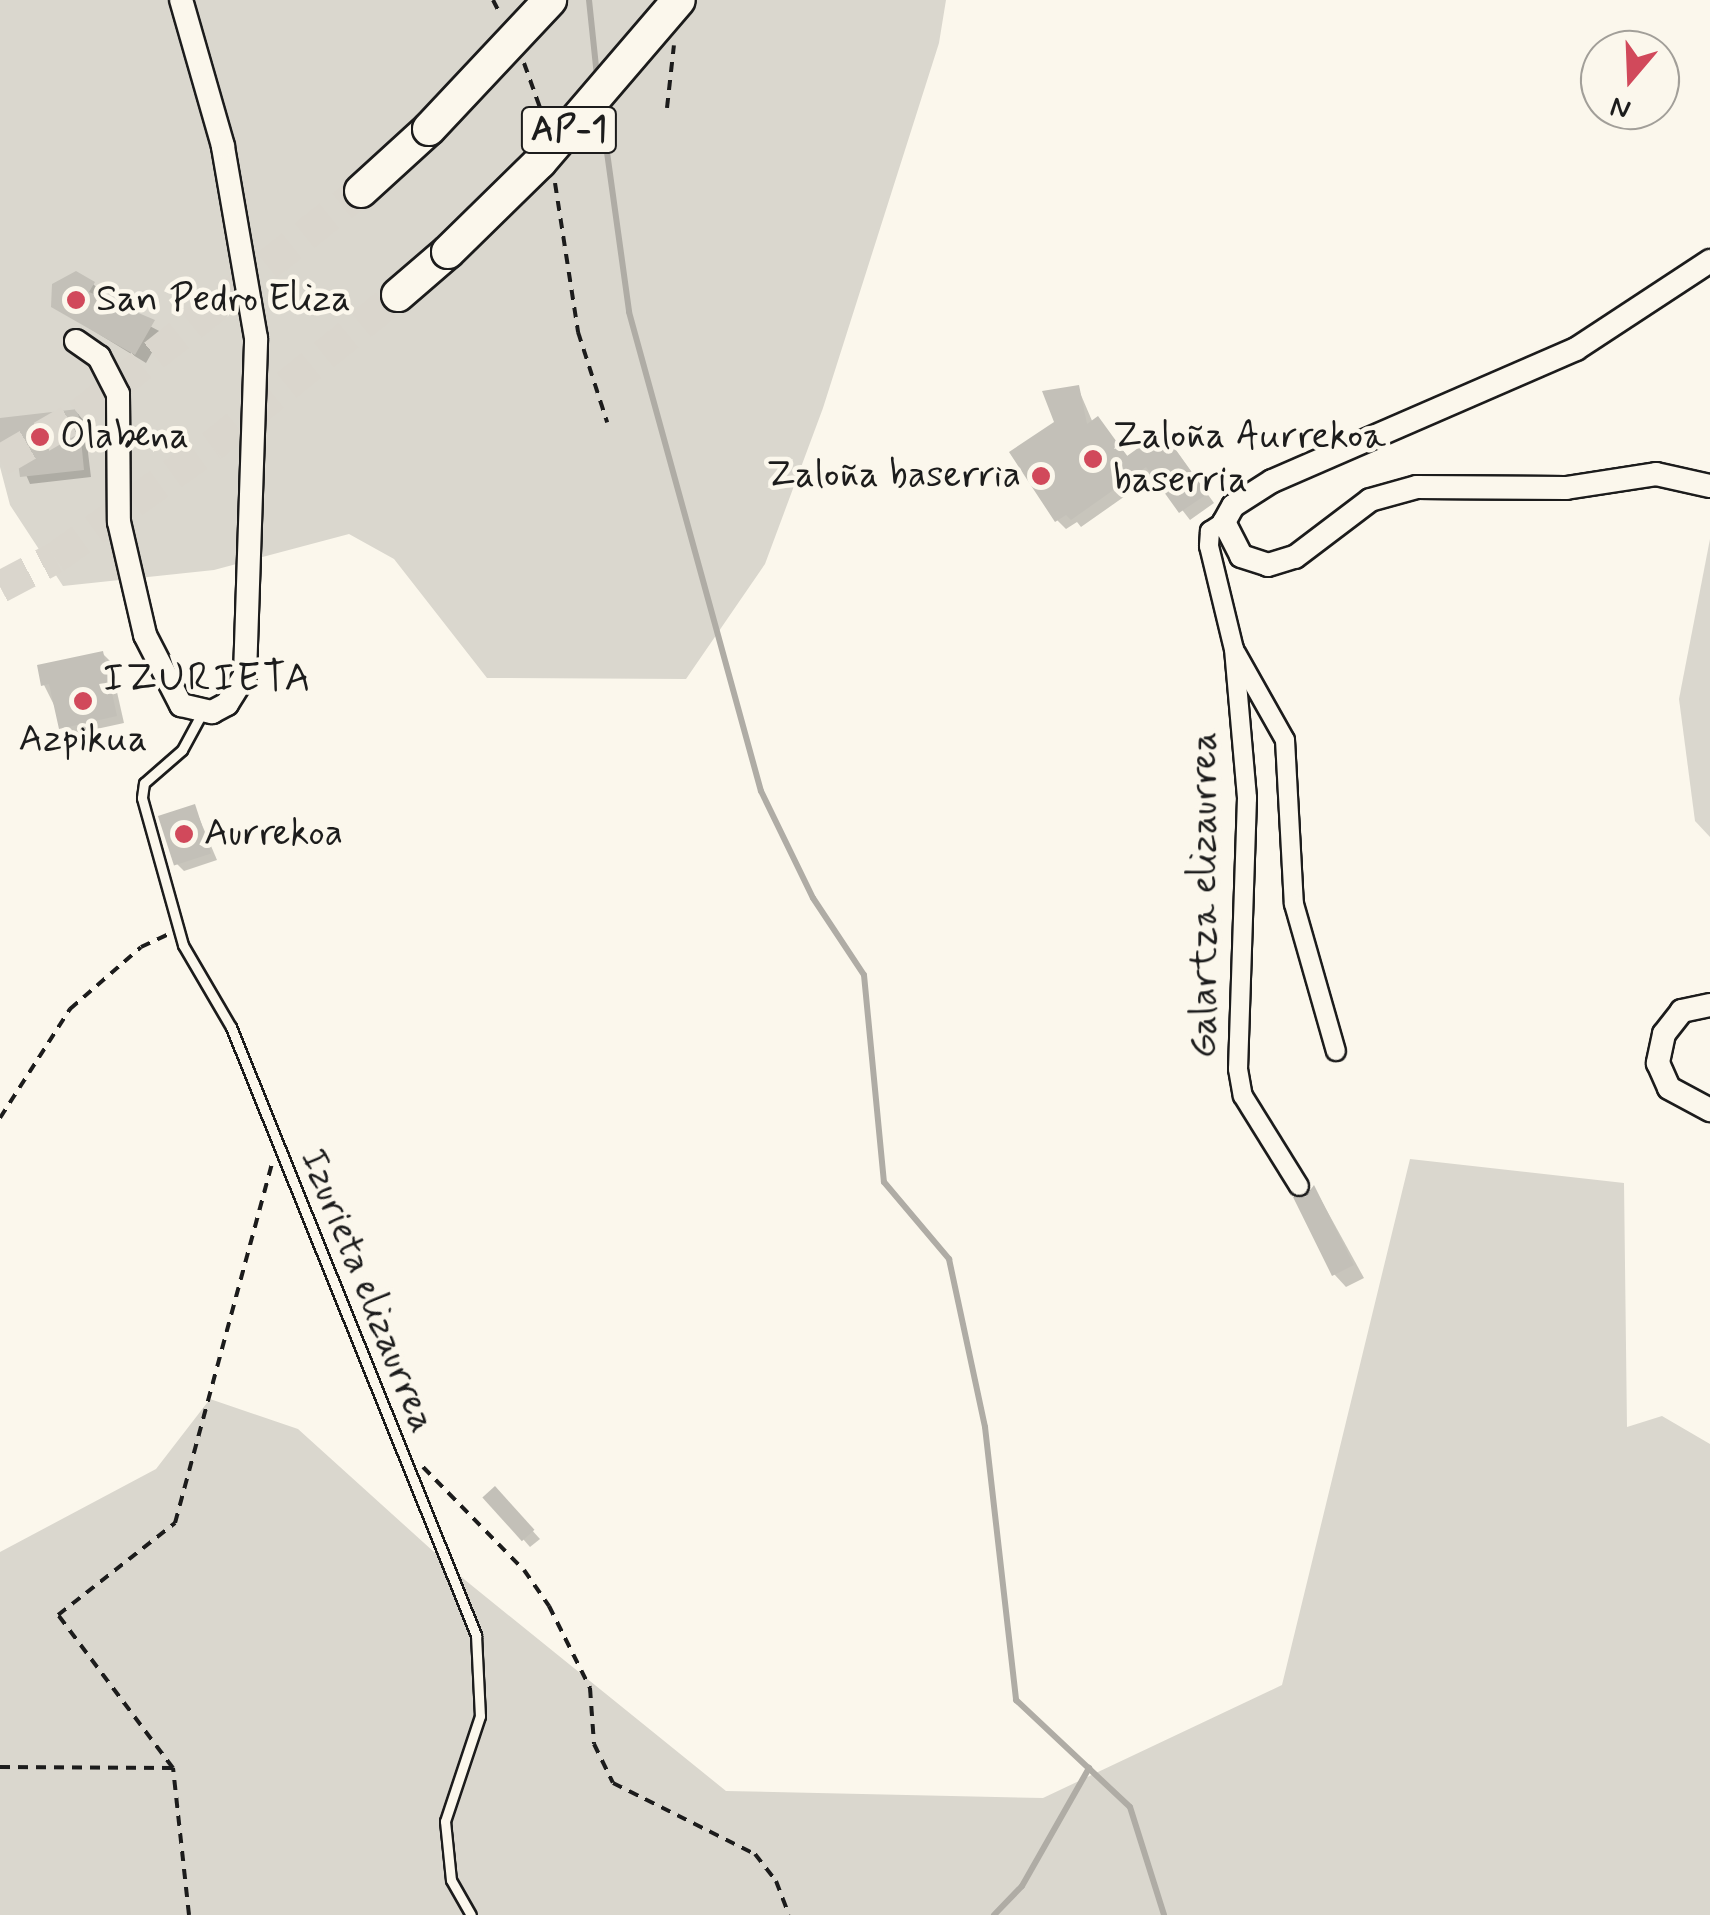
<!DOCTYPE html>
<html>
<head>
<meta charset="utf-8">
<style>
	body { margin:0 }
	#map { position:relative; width:1710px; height:1915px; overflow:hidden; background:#fbf7ec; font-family:Mynerve,sans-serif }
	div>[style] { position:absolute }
	.green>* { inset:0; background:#dad7ce }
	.shadow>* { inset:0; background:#0003 }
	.stream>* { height:6px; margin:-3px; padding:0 3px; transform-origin:3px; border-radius:3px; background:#afaca5 }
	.building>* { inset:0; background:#c3c0b8; transform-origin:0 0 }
	.motorway-tunnel>* { height:32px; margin-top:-16px; transform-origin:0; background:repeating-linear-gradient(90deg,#dad6cd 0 32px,transparent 0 48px) }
	.path>* { height:4px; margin-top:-2px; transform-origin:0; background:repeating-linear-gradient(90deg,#1c1c1c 0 10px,transparent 0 18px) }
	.roads { filter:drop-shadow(2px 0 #1c1c1c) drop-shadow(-2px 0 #1c1c1c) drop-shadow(0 2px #1c1c1c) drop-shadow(0 -2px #1c1c1c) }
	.service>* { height:9px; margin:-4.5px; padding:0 4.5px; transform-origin:4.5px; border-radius:4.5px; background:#fbf7ec }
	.minor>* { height:18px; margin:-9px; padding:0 9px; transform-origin:9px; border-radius:9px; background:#fbf7ec }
	.tertiary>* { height:22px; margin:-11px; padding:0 11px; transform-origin:11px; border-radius:11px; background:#fbf7ec }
	.motorway>* { height:32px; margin:-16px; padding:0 16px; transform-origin:16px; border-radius:16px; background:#fbf7ec }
	.bridges { filter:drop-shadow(2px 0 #1c1c1c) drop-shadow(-2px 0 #1c1c1c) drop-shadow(0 2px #1c1c1c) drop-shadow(0 -2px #1c1c1c) }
	.motorway-bridge>* { height:32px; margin:-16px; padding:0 16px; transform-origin:16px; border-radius:16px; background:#fbf7ec }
	.dots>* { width:28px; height:28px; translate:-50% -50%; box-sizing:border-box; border:5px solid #fbf7ec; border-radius:50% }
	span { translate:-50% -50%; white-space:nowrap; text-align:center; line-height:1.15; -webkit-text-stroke:9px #fbf7ec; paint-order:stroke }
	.shield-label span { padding:2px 8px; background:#fbf7ec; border:2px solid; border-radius:8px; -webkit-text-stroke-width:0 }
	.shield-label { font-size:35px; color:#1c1c1c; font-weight:700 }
	.poi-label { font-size:38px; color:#1c1c1c }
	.left { translate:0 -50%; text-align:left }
	.right { translate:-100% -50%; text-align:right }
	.street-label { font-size:38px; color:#1c1c1c }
	.neighbourhood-label { font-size:40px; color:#1c1c1c; letter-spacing:2.5px }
	.north { position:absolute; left:1580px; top:30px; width:100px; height:100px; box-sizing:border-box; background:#fbf7ec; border:2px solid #a29f99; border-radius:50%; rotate:199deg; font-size:28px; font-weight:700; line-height:40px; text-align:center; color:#1c1c1c }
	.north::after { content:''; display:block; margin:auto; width:35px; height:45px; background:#d1495b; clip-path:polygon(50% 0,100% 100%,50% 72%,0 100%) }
</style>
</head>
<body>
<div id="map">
	<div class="green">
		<div style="clip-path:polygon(0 0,946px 0,939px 43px,823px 408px,765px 564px,686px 679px,487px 678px,394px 559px,349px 534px,214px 570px,63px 586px,10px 505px,0 467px)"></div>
		<div style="clip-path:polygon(1710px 539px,1710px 837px,1695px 821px,1679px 699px)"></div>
		<div style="clip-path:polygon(1410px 1159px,1624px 1183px,1627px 1427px,1662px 1416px,1710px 1444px,1710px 1915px,0 1915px,0 1552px,156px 1469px,210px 1399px,298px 1429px,465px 1580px,726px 1791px,1043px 1798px,1282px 1685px)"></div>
	</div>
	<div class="shadow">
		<div style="clip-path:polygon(93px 284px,104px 294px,100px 300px,163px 333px,146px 363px,53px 306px)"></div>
		<div style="clip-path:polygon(1078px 388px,1093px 423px,1098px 419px,1129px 458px,1171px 443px,1214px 503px,1190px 520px,1155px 475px,1081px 527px,1077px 522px,1066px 529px,1057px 520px,1057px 423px)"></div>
		<div style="clip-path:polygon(77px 412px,84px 420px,91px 477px,30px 484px,21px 463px,0 458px,0 420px)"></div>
		<div style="clip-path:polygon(102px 653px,110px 661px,124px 723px,69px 735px,44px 685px)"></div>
		<div style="clip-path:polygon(194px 806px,217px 860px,184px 871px,176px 863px)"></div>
		<div style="clip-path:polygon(1315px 1189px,1364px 1278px,1346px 1287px,1334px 1274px,1306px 1200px)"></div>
		<div style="clip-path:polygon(502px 1497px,540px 1539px,530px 1547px,523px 1539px)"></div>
	</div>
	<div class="stream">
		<div style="left:589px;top:0;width:76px;rotate:84deg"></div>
		<div style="left:601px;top:109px;width:205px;rotate:82.1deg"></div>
		<div style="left:629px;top:312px;width:497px;rotate:74.6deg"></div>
		<div style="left:761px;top:791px;width:119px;rotate:64.1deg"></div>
		<div style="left:813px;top:898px;width:92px;rotate:56.5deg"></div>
		<div style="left:864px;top:975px;width:208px;rotate:84.5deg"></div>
		<div style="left:884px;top:1182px;width:101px;rotate:49.8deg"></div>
		<div style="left:949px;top:1259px;width:172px;rotate:77.9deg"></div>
		<div style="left:985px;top:1427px;width:275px;rotate:83.5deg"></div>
		<div style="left:1016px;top:1700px;width:156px;rotate:43.2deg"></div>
		<div style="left:1130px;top:1807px;width:113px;rotate:72.5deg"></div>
		<div style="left:994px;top:1915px;width:40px;rotate:-46deg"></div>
		<div style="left:1022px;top:1886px;width:136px;rotate:-60.4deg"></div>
	</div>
	<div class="building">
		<div style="clip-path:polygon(76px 271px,95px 282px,89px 292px,155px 320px,135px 355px,51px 307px,52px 284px)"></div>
		<div style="clip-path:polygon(1079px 385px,1087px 424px,1098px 416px,1127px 456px,1162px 431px,1207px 494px,1179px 513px,1146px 467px,1071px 520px,1066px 515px,1055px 522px,1009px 452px,1054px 422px,1042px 391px)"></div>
		<div style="clip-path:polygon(78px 409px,84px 470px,20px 477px,17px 456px,0 458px,0 418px)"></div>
		<div style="clip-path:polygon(103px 651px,117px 716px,59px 729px,49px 684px,41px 686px,37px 665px)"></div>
		<div style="left:195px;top:804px;width:52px;height:39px;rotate:72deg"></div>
		<div style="clip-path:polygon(1314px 1185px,1354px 1265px,1332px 1276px,1293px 1197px,1305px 1197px)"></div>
		<div style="left:495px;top:1486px;width:59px;height:17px;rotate:48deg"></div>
	</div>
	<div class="motorway-tunnel">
		<div style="left:0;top:461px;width:91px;rotate:-30.2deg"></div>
		<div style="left:79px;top:415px;width:360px;rotate:-38.5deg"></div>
		<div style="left:0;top:587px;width:62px;rotate:-27.8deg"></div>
		<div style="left:55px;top:558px;width:193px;rotate:-35.5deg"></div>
		<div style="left:212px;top:446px;width:240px;rotate:-39.1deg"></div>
	</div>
	<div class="path">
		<div style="left:493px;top:0;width:16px;rotate:63deg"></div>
		<div style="left:524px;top:63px;width:59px;rotate:70.3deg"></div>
		<div style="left:667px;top:108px;width:63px;rotate:-83.7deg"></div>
		<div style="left:555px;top:183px;width:151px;rotate:81.2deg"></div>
		<div style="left:578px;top:332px;width:95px;rotate:72.1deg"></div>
		<div style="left:0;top:1118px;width:130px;rotate:-57.3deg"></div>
		<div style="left:70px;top:1009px;width:94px;rotate:-41.1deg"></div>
		<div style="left:141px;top:947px;width:31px;rotate:-25deg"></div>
		<div style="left:423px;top:1467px;width:144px;rotate:45.6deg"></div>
		<div style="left:524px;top:1570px;width:44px;rotate:55.2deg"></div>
		<div style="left:549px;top:1606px;width:92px;rotate:63.4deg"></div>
		<div style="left:590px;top:1688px;width:56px;rotate:85.9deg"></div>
		<div style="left:594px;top:1744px;width:43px;rotate:64deg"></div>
		<div style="left:613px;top:1783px;width:159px;rotate:26.6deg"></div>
		<div style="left:755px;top:1854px;width:34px;rotate:52deg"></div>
		<div style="left:776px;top:1881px;width:36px;rotate:69deg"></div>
		<div style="left:0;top:1767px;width:173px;rotate:0.3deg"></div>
		<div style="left:189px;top:1915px;width:148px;rotate:-96.2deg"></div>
		<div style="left:173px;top:1768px;width:191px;rotate:-126.9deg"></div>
		<div style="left:58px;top:1615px;width:149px;rotate:-38.2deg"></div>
		<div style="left:175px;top:1523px;width:372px;rotate:-74.9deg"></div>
	</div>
	<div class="roads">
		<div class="service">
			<div style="left:202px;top:713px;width:42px;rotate:118.4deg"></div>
			<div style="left:182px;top:750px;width:50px;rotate:139deg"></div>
			<div style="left:144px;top:783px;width:15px;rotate:98deg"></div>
			<div style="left:142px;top:798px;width:153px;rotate:74.4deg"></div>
			<div style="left:183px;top:945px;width:95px;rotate:59.7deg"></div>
			<div style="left:231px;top:1027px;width:656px;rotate:68.05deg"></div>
			<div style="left:476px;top:1635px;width:81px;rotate:87.2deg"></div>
			<div style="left:480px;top:1716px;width:111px;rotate:108.4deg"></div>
			<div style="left:445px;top:1821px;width:59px;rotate:84.2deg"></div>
			<div style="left:451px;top:1880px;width:40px;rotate:60.3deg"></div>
		</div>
		<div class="minor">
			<div style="left:1224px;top:522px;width:17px;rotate:147deg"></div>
			<div style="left:1210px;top:531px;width:15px;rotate:94deg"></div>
			<div style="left:1209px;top:546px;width:106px;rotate:76.4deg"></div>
			<div style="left:1234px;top:649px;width:150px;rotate:85deg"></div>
			<div style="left:1247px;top:798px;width:271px;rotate:91.9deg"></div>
			<div style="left:1238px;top:1069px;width:27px;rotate:80deg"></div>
			<div style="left:1243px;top:1096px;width:106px;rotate:58.1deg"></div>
			<div style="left:1236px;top:653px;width:100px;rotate:60.6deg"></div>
			<div style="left:1285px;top:740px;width:164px;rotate:86.9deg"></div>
			<div style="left:1294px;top:904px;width:153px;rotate:74.1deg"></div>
		</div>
		<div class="tertiary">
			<div style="left:1710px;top:261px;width:160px;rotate:146.7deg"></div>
			<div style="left:1576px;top:349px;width:331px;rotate:156.5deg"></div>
			<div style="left:1272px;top:481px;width:46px;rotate:147.3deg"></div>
			<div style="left:1233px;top:506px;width:18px;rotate:119deg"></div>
			<div style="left:1224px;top:522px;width:38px;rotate:63deg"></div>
			<div style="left:1241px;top:556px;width:28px;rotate:18deg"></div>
			<div style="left:1268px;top:565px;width:28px;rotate:-17deg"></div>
			<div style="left:1295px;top:557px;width:94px;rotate:-37.2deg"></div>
			<div style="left:1370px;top:500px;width:49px;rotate:-15.5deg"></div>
			<div style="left:1417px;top:487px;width:149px;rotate:0.4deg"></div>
			<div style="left:1566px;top:488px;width:91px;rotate:-8.8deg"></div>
			<div style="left:1656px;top:474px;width:55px;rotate:12.5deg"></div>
			<div style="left:76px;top:341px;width:28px;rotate:35deg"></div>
			<div style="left:99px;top:357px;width:42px;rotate:62.8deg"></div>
			<div style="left:118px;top:394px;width:128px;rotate:89.6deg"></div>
			<div style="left:119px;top:522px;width:116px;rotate:77deg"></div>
			<div style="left:145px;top:635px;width:79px;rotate:62.8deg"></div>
			<div style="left:181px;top:705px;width:32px;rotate:13deg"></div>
			<div style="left:212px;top:712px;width:17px;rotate:-28deg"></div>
			<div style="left:227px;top:704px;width:34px;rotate:-58deg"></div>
			<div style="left:245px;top:675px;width:337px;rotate:-88.1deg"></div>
			<div style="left:256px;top:338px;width:195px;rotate:-99.8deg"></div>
			<div style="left:223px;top:146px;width:152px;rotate:-106deg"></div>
			<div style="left:1710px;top:1005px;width:29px;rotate:168deg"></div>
			<div style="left:1682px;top:1011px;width:29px;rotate:128deg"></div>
			<div style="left:1664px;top:1034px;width:30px;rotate:102deg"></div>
			<div style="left:1658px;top:1063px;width:27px;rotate:66deg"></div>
			<div style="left:1669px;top:1088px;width:47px;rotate:28.2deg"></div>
		</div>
		<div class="motorway">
			<div style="left:361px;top:191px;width:92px;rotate:-42.4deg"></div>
			<div style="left:398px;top:295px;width:66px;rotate:-40.7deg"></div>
		</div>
	</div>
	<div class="bridges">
		<div class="motorway-bridge">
			<div style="left:429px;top:129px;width:177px;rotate:-46.8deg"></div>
			<div style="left:448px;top:252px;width:129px;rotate:-44.4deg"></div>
			<div style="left:540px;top:162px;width:213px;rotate:-49.4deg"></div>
		</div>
	</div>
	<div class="dots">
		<div style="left:76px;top:300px;background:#d1495b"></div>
		<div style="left:40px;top:437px;background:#d1495b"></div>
		<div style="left:1093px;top:459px;background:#d1495b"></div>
		<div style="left:1041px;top:476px;background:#d1495b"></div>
		<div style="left:83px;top:701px;background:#d1495b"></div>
		<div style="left:184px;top:834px;background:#d1495b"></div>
	</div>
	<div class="shield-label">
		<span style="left:569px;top:130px">AP-1</span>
	</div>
	<div class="poi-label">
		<span class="left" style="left:96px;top:300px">San Pedro Eliza</span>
		<span class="left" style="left:60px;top:437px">Olabena</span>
		<span class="left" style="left:1113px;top:459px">Zaloña Aurrekoa<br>baserria</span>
		<span class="right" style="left:1021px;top:476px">Zaloña baserria</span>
		<span style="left:83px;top:740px">Azpikua</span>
		<span class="left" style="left:204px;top:834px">Aurrekoa</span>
	</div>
	<div class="street-label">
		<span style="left:1205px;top:895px;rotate:-90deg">Galartza elizaurrea</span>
		<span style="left:367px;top:1291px;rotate:68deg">Izurieta elizaurrea</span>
	</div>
	<div class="neighbourhood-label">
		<span style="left:208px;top:679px">IZURIETA</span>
	</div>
	<div class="north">N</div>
</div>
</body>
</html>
